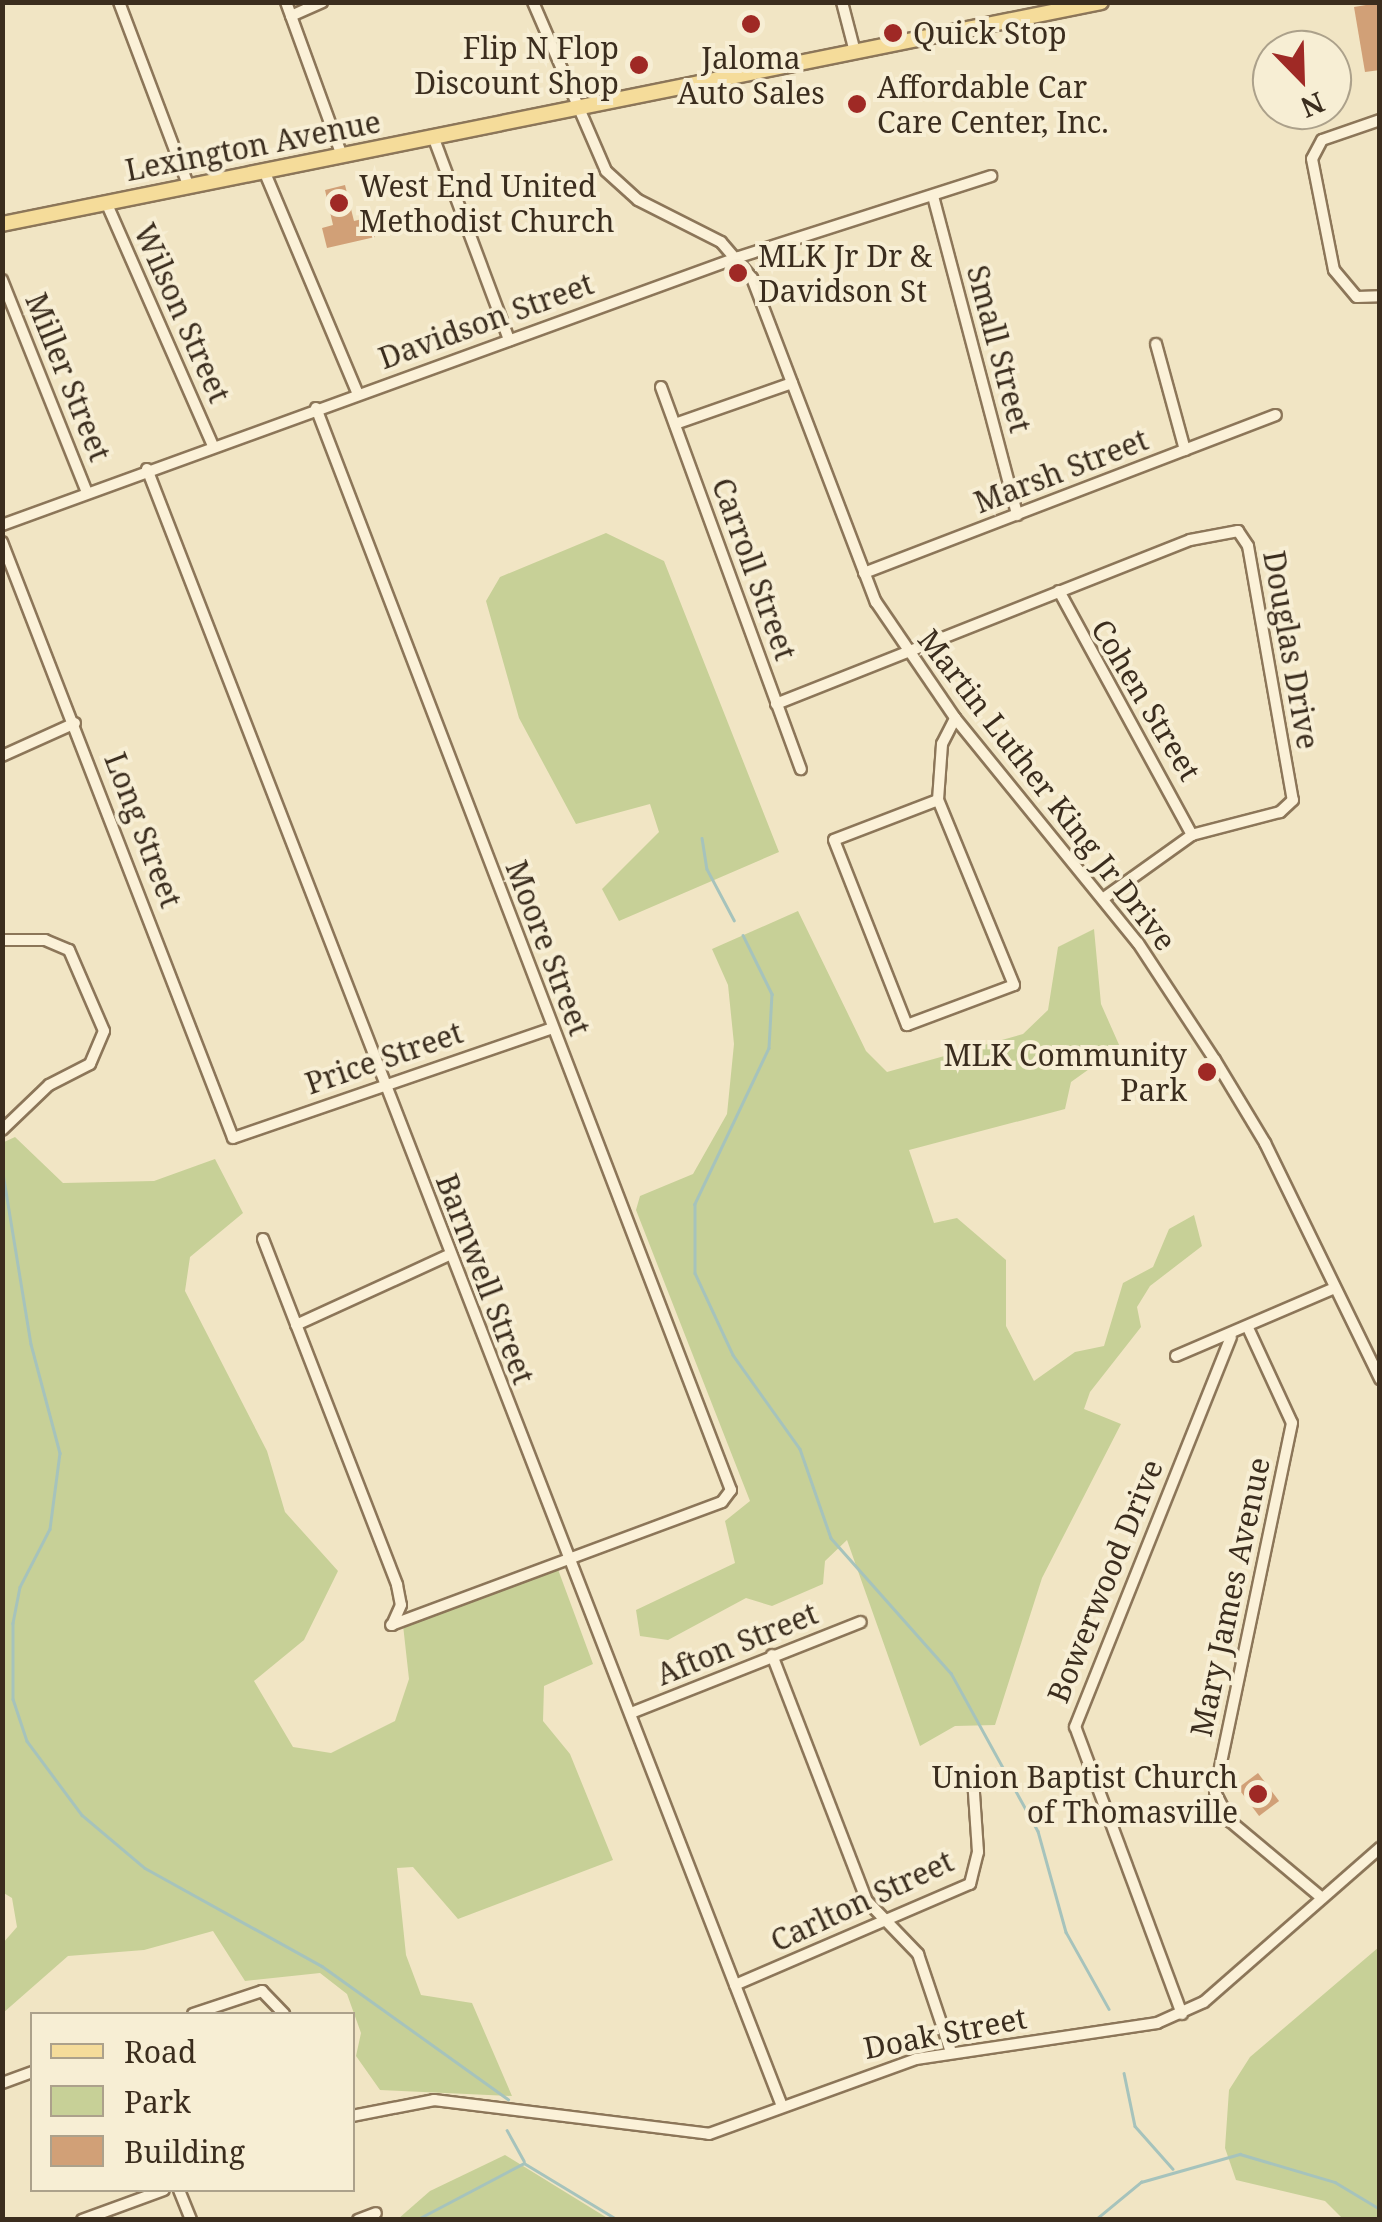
<!DOCTYPE html>
<html>
<head>
<meta charset="utf-8">
<style>
	body { margin:0 }
	#map { position:relative; width:1382px; height:2222px; overflow:hidden; background:#f1e5c4; font-family:"Noto Serif",serif }
	div>[style] { position:absolute }
	.green>* { inset:0; background:#c7d097 }
	.stream>* { height:2.5px; margin:-1.25px; padding:0 1.25px; transform-origin:1.25px; border-radius:1.25px; background:#a6c3bc }
	.building>* { inset:0; background:#d1a077; transform-origin:0 0 }
	.roads { filter:drop-shadow(2px 0 #8c7659) drop-shadow(-2px 0 #8c7659) drop-shadow(0 2px #8c7659) drop-shadow(0 -2px #8c7659) }
	.minor>* { height:10px; margin:-5px; padding:0 5px; transform-origin:5px; border-radius:5px; background:#fbf1d8 }
	.major>* { height:14px; margin:-7px; padding:0 7px; transform-origin:7px; border-radius:7px; background:#f5dc9a }
	.rail>* { height:6px; margin-top:-3px; transform-origin:0; background:repeating-linear-gradient(90deg,#f7eed4 0 8px,#3b2d1e 0 16px); box-sizing:border-box; border-block:2px solid #3b2d1e }
	.dots>* { width:28px; height:28px; translate:-50% -50%; box-sizing:border-box; border:5px solid #f7eed4; border-radius:50% }
	span { translate:-50% -50%; white-space:nowrap; text-align:center; line-height:1.15; -webkit-text-stroke:8px #f7eed4; paint-order:stroke }
	.poi-label { font-size:30px; color:#3b2d1e }
	.left { translate:0 -50%; text-align:left }
	.right { translate:-100% -50%; text-align:right }
	.street-label { font-size:30px; color:#3b2d1e }
	.frame { position:absolute; inset:0; border:5px solid #3b2d1e; pointer-events:none }
	.legend { position:absolute; left:30px; top:2012px; width:325px; height:180px; box-sizing:border-box; background:#f7eed4; border:2px solid #aca18b; margin:0; padding:12px 18px; list-style:none; font-size:30px; color:#3b2d1e }
	.legend li { display:flex; align-items:center; gap:20px; height:50px }
	.legend b { width:50px; border:2px solid #aca18b }
	.north { position:absolute; left:1252px; top:30px; width:100px; height:100px; box-sizing:border-box; background:#f7eed4; border:2px solid #aca18b; border-radius:50%; rotate:157deg; font-size:28px; font-weight:700; line-height:40px; text-align:center; color:#3b2d1e }
	.north::after { content:''; display:block; margin:auto; width:35px; height:45px; background:#9f2925; clip-path:polygon(50% 0,100% 100%,50% 72%,0 100%) }
</style>
</head>
<body>
<div id="map">
	<div class="green">
		<div style="clip-path:polygon(606px 533px,664px 561px,779px 852px,619px 921px,602px 889px,659px 832px,650px 804px,576px 824px,519px 718px,486px 601px,500px 577px)"></div>
		<div style="clip-path:polygon(798px 911px,866px 1051px,887px 1072px,1023px 1034px,1048px 1010px,1058px 947px,1094px 929px,1101px 1004px,1120px 1047px,1071px 1082px,1065px 1109px,909px 1150px,934px 1223px,957px 1218px,1006px 1260px,1006px 1326px,1034px 1381px,1075px 1352px,1104px 1346px,1123px 1283px,1153px 1267px,1169px 1229px,1194px 1215px,1202px 1246px,1150px 1286px,1137px 1307px,1141px 1327px,1090px 1392px,1084px 1409px,1121px 1424px,1042px 1578px,995px 1725px,955px 1726px,920px 1746px,847px 1540px,825px 1561px,823px 1584px,772px 1606px,746px 1598px,668px 1640px,640px 1636px,636px 1610px,735px 1563px,725px 1521px,750px 1501px,636px 1210px,640px 1196px,693px 1174px,727px 1114px,734px 1044px,728px 985px,712px 949px)"></div>
		<div style="clip-path:polygon(15px 1137px,63px 1183px,154px 1181px,215px 1159px,243px 1213px,190px 1257px,185px 1291px,267px 1451px,285px 1512px,338px 1571px,304px 1640px,254px 1681px,293px 1747px,331px 1753px,395px 1721px,409px 1679px,403px 1625px,556px 1564px,593px 1664px,544px 1686px,543px 1721px,570px 1754px,613px 1860px,458px 1919px,413px 1867px,397px 1868px,406px 1955px,421px 1995px,472px 2003px,512px 2096px,380px 2090px,356px 2056px,361px 2033px,347px 1994px,320px 1973px,245px 1981px,213px 1931px,144px 1950px,68px 1956px,3px 2013px,3px 1943px,17px 1927px,12px 1898px,2px 1892px,2px 1143px)"></div>
		<div style="clip-path:polygon(1379px 1947px,1379px 2219px,1343px 2219px,1325px 2201px,1236px 2180px,1225px 2148px,1229px 2090px,1250px 2057px)"></div>
		<div style="clip-path:polygon(505px 2155px,609px 2219px,398px 2219px,430px 2191px)"></div>
	</div>
	<div class="stream">
		<div style="left:702px;top:838px;width:31px;rotate:81deg"></div>
		<div style="left:707px;top:869px;width:58px;rotate:62.1deg"></div>
		<div style="left:743px;top:935px;width:66px;rotate:63.8deg"></div>
		<div style="left:772px;top:994px;width:54px;rotate:93.2deg"></div>
		<div style="left:769px;top:1048px;width:173px;rotate:115.4deg"></div>
		<div style="left:695px;top:1204px;width:69px;rotate:90deg"></div>
		<div style="left:695px;top:1273px;width:90px;rotate:65.1deg"></div>
		<div style="left:733px;top:1355px;width:115px;rotate:54.5deg"></div>
		<div style="left:800px;top:1449px;width:94px;rotate:70.8deg"></div>
		<div style="left:831px;top:1538px;width:181px;rotate:48.4deg"></div>
		<div style="left:951px;top:1673px;width:180px;rotate:61.2deg"></div>
		<div style="left:1038px;top:1831px;width:105px;rotate:74.5deg"></div>
		<div style="left:1066px;top:1932px;width:88px;rotate:60.8deg"></div>
		<div style="left:2px;top:1167px;width:179px;rotate:80.7deg"></div>
		<div style="left:31px;top:1344px;width:113px;rotate:75.1deg"></div>
		<div style="left:60px;top:1453px;width:77px;rotate:97.5deg"></div>
		<div style="left:50px;top:1529px;width:65px;rotate:117.3deg"></div>
		<div style="left:20px;top:1587px;width:37px;rotate:101deg"></div>
		<div style="left:13px;top:1623px;width:76px;rotate:90deg"></div>
		<div style="left:13px;top:1699px;width:44px;rotate:71.6deg"></div>
		<div style="left:27px;top:1741px;width:92px;rotate:53.4deg"></div>
		<div style="left:82px;top:1815px;width:82px;rotate:40.1deg"></div>
		<div style="left:145px;top:1868px;width:202px;rotate:29deg"></div>
		<div style="left:322px;top:1966px;width:229px;rotate:35.6deg"></div>
		<div style="left:1124px;top:2073px;width:54px;rotate:78.3deg"></div>
		<div style="left:1135px;top:2126px;width:57px;rotate:48.5deg"></div>
		<div style="left:507px;top:2130px;width:35px;rotate:61deg"></div>
		<div style="left:416px;top:2220px;width:122px;rotate:-27.8deg"></div>
		<div style="left:524px;top:2163px;width:110px;rotate:31.2deg"></div>
		<div style="left:1095px;top:2220px;width:60px;rotate:-39.6deg"></div>
		<div style="left:1141px;top:2182px;width:103px;rotate:-15.8deg"></div>
		<div style="left:1240px;top:2154px;width:99px;rotate:16.4deg"></div>
		<div style="left:1335px;top:2182px;width:52px;rotate:31deg"></div>
	</div>
	<div class="building">
		<div style="clip-path:polygon(1378px 3px,1380px 70px,1365px 72px,1354px 7px)"></div>
		<div style="clip-path:polygon(345px 185px,354px 221px,370px 217px,375px 237px,327px 248px,322px 228px,333px 225px,325px 190px)"></div>
		<div style="left:1258px;top:1773px;width:35px;height:25px;rotate:53deg"></div>
	</div>
	<div class="roads">
		<div class="minor">
			<div style="left:119px;top:2px;width:198px;rotate:69.3deg"></div>
			<div style="left:286px;top:2px;width:164px;rotate:70deg"></div>
			<div style="left:533px;top:2px;width:184px;rotate:66.6deg"></div>
			<div style="left:606px;top:171px;width:43px;rotate:42.2deg"></div>
			<div style="left:638px;top:200px;width:93px;rotate:26.8deg"></div>
			<div style="left:721px;top:242px;width:48px;rotate:49.3deg"></div>
			<div style="left:752px;top:278px;width:347px;rotate:69.1deg"></div>
			<div style="left:876px;top:602px;width:140px;rotate:55.7deg"></div>
			<div style="left:955px;top:718px;width:290px;rotate:50.9deg"></div>
			<div style="left:1138px;top:943px;width:140px;rotate:56.7deg"></div>
			<div style="left:1215px;top:1060px;width:97px;rotate:58.9deg"></div>
			<div style="left:1265px;top:1143px;width:263px;rotate:64deg"></div>
			<div style="left:842px;top:2px;width:52px;rotate:75.4deg"></div>
			<div style="left:291px;top:16px;width:34px;rotate:-24deg"></div>
			<div style="left:1380px;top:120px;width:61px;rotate:161deg"></div>
			<div style="left:1322px;top:140px;width:21px;rotate:118deg"></div>
			<div style="left:1312px;top:159px;width:113px;rotate:78.8deg"></div>
			<div style="left:1334px;top:270px;width:35px;rotate:50deg"></div>
			<div style="left:1357px;top:297px;width:23px;rotate:-2deg"></div>
			<div style="left:434px;top:139px;width:215px;rotate:69.5deg"></div>
			<div style="left:265px;top:173px;width:240px;rotate:67.2deg"></div>
			<div style="left:933px;top:196px;width:330px;rotate:75.2deg"></div>
			<div style="left:106px;top:202px;width:264px;rotate:66.3deg"></div>
			<div style="left:2px;top:280px;width:229px;rotate:68.2deg"></div>
			<div style="left:1156px;top:344px;width:110px;rotate:74.7deg"></div>
			<div style="left:661px;top:387px;width:407px;rotate:69.9deg"></div>
			<div style="left:316px;top:408px;width:1159px;rotate:69.02deg"></div>
			<div style="left:731px;top:1490px;width:15px;rotate:127deg"></div>
			<div style="left:722px;top:1502px;width:353px;rotate:159.6deg"></div>
			<div style="left:675px;top:424px;width:124px;rotate:-19.3deg"></div>
			<div style="left:147px;top:469px;width:1756px;rotate:68.8deg"></div>
			<div style="left:2px;top:525px;width:784px;rotate:-19.98deg"></div>
			<div style="left:739px;top:257px;width:265px;rotate:-17.8deg"></div>
			<div style="left:2px;top:542px;width:639px;rotate:68.81deg"></div>
			<div style="left:233px;top:1138px;width:337px;rotate:-19deg"></div>
			<div style="left:864px;top:573px;width:441px;rotate:-21deg"></div>
			<div style="left:1059px;top:591px;width:278px;rotate:61.4deg"></div>
			<div style="left:776px;top:704px;width:445px;rotate:-21.6deg"></div>
			<div style="left:1190px;top:540px;width:49px;rotate:-10.6deg"></div>
			<div style="left:1238px;top:531px;width:18px;rotate:56deg"></div>
			<div style="left:1248px;top:546px;width:258px;rotate:80deg"></div>
			<div style="left:1293px;top:800px;width:18px;rotate:137deg"></div>
			<div style="left:1280px;top:812px;width:91px;rotate:165.4deg"></div>
			<div style="left:1192px;top:835px;width:108px;rotate:144.4deg"></div>
			<div style="left:2px;top:756px;width:80px;rotate:-24.3deg"></div>
			<div style="left:938px;top:800px;width:111px;rotate:159deg"></div>
			<div style="left:834px;top:840px;width:199px;rotate:68.5deg"></div>
			<div style="left:907px;top:1025px;width:114px;rotate:-20.5deg"></div>
			<div style="left:1014px;top:985px;width:200px;rotate:-112.3deg"></div>
			<div style="left:938px;top:800px;width:56px;rotate:-85.9deg"></div>
			<div style="left:942px;top:744px;width:29px;rotate:-63deg"></div>
			<div style="left:2px;top:940px;width:43px"></div>
			<div style="left:45px;top:940px;width:26px;rotate:23deg"></div>
			<div style="left:69px;top:950px;width:88px;rotate:66.6deg"></div>
			<div style="left:104px;top:1031px;width:36px;rotate:113deg"></div>
			<div style="left:90px;top:1064px;width:46px;rotate:152.9deg"></div>
			<div style="left:49px;top:1085px;width:65px;rotate:136.2deg"></div>
			<div style="left:263px;top:1239px;width:371px;rotate:68.8deg"></div>
			<div style="left:397px;top:1585px;width:20px;rotate:79deg"></div>
			<div style="left:401px;top:1605px;width:22px;rotate:114deg"></div>
			<div style="left:296px;top:1325px;width:166px;rotate:-24.6deg"></div>
			<div style="left:1249px;top:1330px;width:102px;rotate:65.2deg"></div>
			<div style="left:1292px;top:1423px;width:377px;rotate:101.8deg"></div>
			<div style="left:1215px;top:1792px;width:33px;rotate:63deg"></div>
			<div style="left:1230px;top:1821px;width:119px;rotate:39.9deg"></div>
			<div style="left:1176px;top:1356px;width:173px;rotate:-23.2deg"></div>
			<div style="left:772px;top:1655px;width:264px;rotate:68.9deg"></div>
			<div style="left:867px;top:1901px;width:74px;rotate:46.1deg"></div>
			<div style="left:918px;top:1954px;width:103px;rotate:71.4deg"></div>
			<div style="left:631px;top:1713px;width:247px;rotate:-21.6deg"></div>
			<div style="left:735px;top:1985px;width:256px;rotate:-23.3deg"></div>
			<div style="left:970px;top:1884px;width:33px;rotate:-76deg"></div>
			<div style="left:978px;top:1852px;width:73px;rotate:-93.9deg"></div>
			<div style="left:193px;top:2014px;width:73px;rotate:-18.4deg"></div>
			<div style="left:262px;top:1991px;width:32px;rotate:46deg"></div>
			<div style="left:1182px;top:2014px;width:306px;rotate:-110.4deg"></div>
			<div style="left:1075px;top:1727px;width:420px;rotate:-68.2deg"></div>
			<div style="left:2px;top:2083px;width:32px;rotate:-20deg"></div>
			<div style="left:352px;top:2116px;width:84px;rotate:-11deg"></div>
			<div style="left:434px;top:2100px;width:277px;rotate:7deg"></div>
			<div style="left:709px;top:2134px;width:220px;rotate:-19.9deg"></div>
			<div style="left:916px;top:2059px;width:244px;rotate:-8.5deg"></div>
			<div style="left:1157px;top:2023px;width:51px;rotate:-24.1deg"></div>
			<div style="left:1204px;top:2002px;width:234px;rotate:-41.2deg"></div>
			<div style="left:179px;top:2190px;width:32px;rotate:68deg"></div>
			<div style="left:82px;top:2220px;width:87px;rotate:-20.1deg"></div>
			<div style="left:358px;top:2220px;width:19px;rotate:-21deg"></div>
		</div>
		<div class="major">
			<div style="left:2px;top:224px;width:1121px;rotate:-11.42deg"></div>
		</div>
	</div>
	<div class="rail">
		<div style="left:2px;top:3px;width:2px;rotate:-27deg"></div>
	</div>
	<div class="dots">
		<div style="left:751px;top:24px;background:#9f2925"></div>
		<div style="left:893px;top:33px;background:#9f2925"></div>
		<div style="left:639px;top:65px;background:#9f2925"></div>
		<div style="left:857px;top:104px;background:#9f2925"></div>
		<div style="left:339px;top:203px;background:#9f2925"></div>
		<div style="left:738px;top:273px;background:#9f2925"></div>
		<div style="left:1207px;top:1072px;background:#9f2925"></div>
		<div style="left:1258px;top:1794px;background:#9f2925"></div>
	</div>
	<div class="poi-label">
		<span class="left" style="left:913px;top:33px">Quick Stop</span>
		<span class="right" style="left:619px;top:65px">Flip N Flop<br>Discount Shop</span>
		<span style="left:751px;top:75px">Jaloma<br>Auto Sales</span>
		<span class="left" style="left:877px;top:104px">Affordable Car<br>Care Center, Inc.</span>
		<span class="left" style="left:359px;top:203px">West End United<br>Methodist Church</span>
		<span class="left" style="left:758px;top:273px">MLK Jr Dr &amp;<br>Davidson St</span>
		<span class="right" style="left:1187px;top:1072px">MLK Community<br>Park</span>
		<span class="right" style="left:1238px;top:1794px">Union Baptist Church<br>of Thomasville</span>
	</div>
	<div class="street-label">
		<span style="left:253px;top:146px;rotate:-11deg">Lexington Avenue</span>
		<span style="left:182px;top:313px;rotate:66deg">Wilson Street</span>
		<span style="left:486px;top:321px;rotate:-20deg">Davidson Street</span>
		<span style="left:999px;top:349px;rotate:75deg">Small Street</span>
		<span style="left:68px;top:377px;rotate:68deg">Miller Street</span>
		<span style="left:1061px;top:471px;rotate:-21deg">Marsh Street</span>
		<span style="left:754px;top:569px;rotate:70deg">Carroll Street</span>
		<span style="left:1291px;top:650px;rotate:80deg">Douglas Drive</span>
		<span style="left:1146px;top:700px;rotate:59deg">Cohen Street</span>
		<span style="left:1047px;top:790px;rotate:52deg">Martin Luther King Jr Drive</span>
		<span style="left:143px;top:830px;rotate:69deg">Long Street</span>
		<span style="left:548px;top:948px;rotate:69deg">Moore Street</span>
		<span style="left:384px;top:1058px;rotate:-19deg">Price Street</span>
		<span style="left:485px;top:1279px;rotate:69deg">Barnwell Street</span>
		<span style="left:1105px;top:1581px;rotate:-68deg">Bowerwood Drive</span>
		<span style="left:1230px;top:1597px;rotate:-78deg">Mary James Avenue</span>
		<span style="left:737px;top:1644px;rotate:-22deg">Afton Street</span>
		<span style="left:862px;top:1901px;rotate:-25deg">Carlton Street</span>
		<span style="left:945px;top:2033px;rotate:-11deg">Doak Street</span>
	</div>
	<div class="frame"></div>
	<ul class="legend">
	<li><b style="height:12px;background:#f5dc9a"></b>Road</li>
	<li><b style="height:28px;background:#c7d097"></b>Park</li>
	<li><b style="height:28px;background:#d1a077"></b>Building</li>
	</ul>
	<div class="north">N</div>
</div>
</body>
</html>
